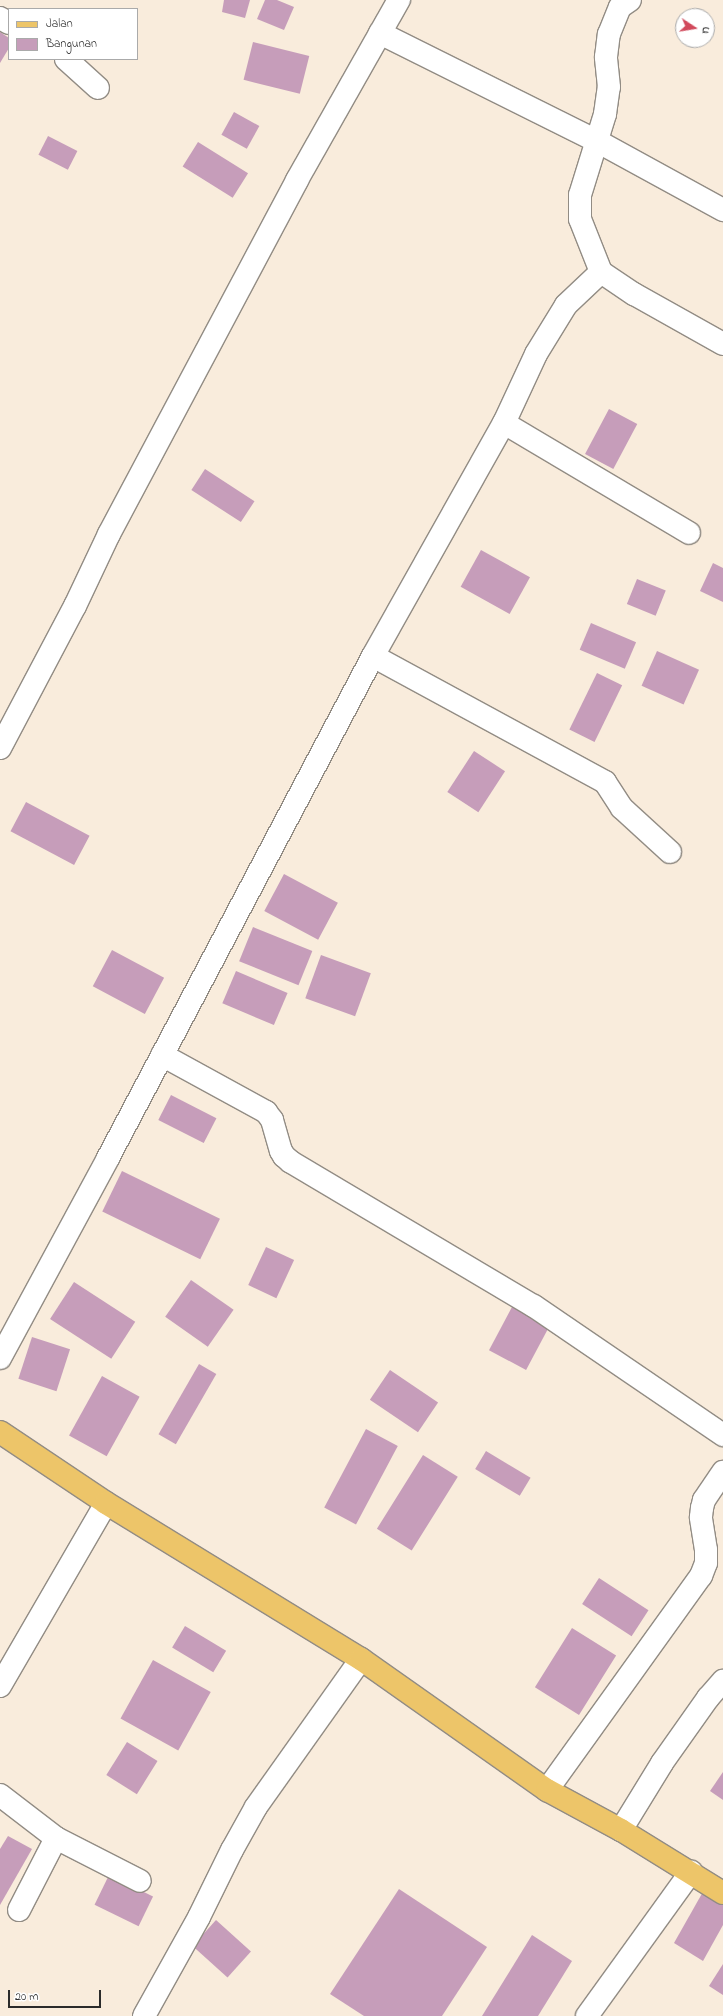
<!DOCTYPE html>
<html>
<head>
<meta charset="utf-8">
<style>
	body { margin:0 }
	#map { position:relative; width:723px; height:2016px; overflow:hidden; background:#f9ecdc; font-family:"Indie Flower",sans-serif }
	div>[style] { position:absolute }
	.building>* { inset:0; background:#c69dba; transform-origin:0 0 }
	.roads { filter:drop-shadow(1px 0 #928c84) drop-shadow(-1px 0 #928c84) drop-shadow(0 1px #928c84) drop-shadow(0 -1px #928c84) }
	.minor>* { height:22px; margin:-11px; padding:0 11px; transform-origin:11px; border-radius:11px; background:#fff }
	.major>* { height:22px; margin:-11px; padding:0 11px; transform-origin:11px; border-radius:11px; background:#edc569 }
	span { translate:-50% -50%; white-space:nowrap; text-align:center; line-height:1.15; -webkit-text-stroke:3.5px #fff; paint-order:stroke }
	.legend { position:absolute; left:8px; top:8px; width:130px; height:52px; box-sizing:border-box; background:#fff; border:1px solid #aaa; margin:0; padding:5px 7px; list-style:none; font-size:12px; color:#2b2b2b }
	.legend li { display:flex; align-items:center; gap:8px; height:20px }
	.legend b { width:20px; border:1px solid #aaa }
	.north { position:absolute; left:675px; top:8px; width:40px; height:40px; box-sizing:border-box; background:#fff; border:1px solid #aaa; border-radius:50%; rotate:102deg; font-size:11px; font-weight:700; line-height:16px; text-align:center; color:#2b2b2b }
	.north::after { content:''; display:block; margin:auto; width:14px; height:18px; background:#d1495b; clip-path:polygon(50% 0,100% 100%,50% 72%,0 100%) }
	.scale { position:absolute; left:8px; top:1990px; width:93px; height:18px; box-sizing:border-box; border:2px solid #2b2b2b; border-top:0; padding-left:5px; font-size:12px; line-height:14px; white-space:nowrap; color:#2b2b2b; -webkit-text-stroke:3px #fff; paint-order:stroke }
</style>
</head>
<body>
<div id="map">
	<div class="building">
		<div style="clip-path:polygon(224px 0,250px 0,245px 18px,222px 12px)"></div>
		<div style="clip-path:polygon(265px 0,277px 0,294px 7px,284px 30px,257px 19px)"></div>
		<div style="clip-path:polygon(0 32px,9px 38px,9px 48px,0 63px)"></div>
		<div style="left:253px;top:42px;width:58px;height:39px;rotate:14deg"></div>
		<div style="left:234px;top:112px;width:29px;height:26px;rotate:29deg"></div>
		<div style="left:48px;top:136px;width:33px;height:21px;rotate:27deg"></div>
		<div style="left:198px;top:142px;width:59px;height:29px;rotate:32deg"></div>
		<div style="left:609px;top:409px;width:32px;height:51px;rotate:28deg"></div>
		<div style="left:205px;top:469px;width:59px;height:25px;rotate:33deg"></div>
		<div style="left:481px;top:550px;width:56px;height:42px;rotate:29deg"></div>
		<div style="clip-path:polygon(713px 563px,723px 568px,723px 602px,700px 591px)"></div>
		<div style="left:637px;top:579px;width:31px;height:27px;rotate:22deg"></div>
		<div style="left:591px;top:623px;width:49px;height:29px;rotate:23deg"></div>
		<div style="left:657px;top:651px;width:46px;height:38px;rotate:24deg"></div>
		<div style="left:597px;top:673px;width:28px;height:63px;rotate:26deg"></div>
		<div style="left:474px;top:751px;width:37px;height:49px;rotate:33deg"></div>
		<div style="left:26px;top:802px;width:72px;height:33px;rotate:28deg"></div>
		<div style="left:284px;top:874px;width:61px;height:42px;rotate:28deg"></div>
		<div style="left:253px;top:927px;width:64px;height:37px;rotate:22deg"></div>
		<div style="left:112px;top:950px;width:59px;height:41px;rotate:28deg"></div>
		<div style="left:321px;top:955px;width:53px;height:46px;rotate:20deg"></div>
		<div style="left:236px;top:971px;width:56px;height:35px;rotate:23deg"></div>
		<div style="left:171px;top:1095px;width:51px;height:28px;rotate:27deg"></div>
		<div style="left:122px;top:1171px;width:109px;height:45px;rotate:26deg"></div>
		<div style="left:266px;top:1247px;width:31px;height:42px;rotate:25deg"></div>
		<div style="left:191px;top:1280px;width:52px;height:45px;rotate:35deg"></div>
		<div style="left:74px;top:1282px;width:73px;height:44px;rotate:33deg"></div>
		<div style="left:512px;top:1307px;width:42px;height:49px;rotate:28deg"></div>
		<div style="left:32px;top:1337px;width:40px;height:44px;rotate:18deg"></div>
		<div style="left:199px;top:1364px;width:20px;height:81px;rotate:30deg"></div>
		<div style="left:390px;top:1370px;width:58px;height:36px;rotate:34deg"></div>
		<div style="left:102px;top:1376px;width:43px;height:68px;rotate:29deg"></div>
		<div style="left:366px;top:1429px;width:36px;height:89px;rotate:28deg"></div>
		<div style="left:486px;top:1451px;width:52px;height:21px;rotate:31deg"></div>
		<div style="left:423px;top:1455px;width:41px;height:87px;rotate:32deg"></div>
		<div style="left:599px;top:1578px;width:59px;height:31px;rotate:33deg"></div>
		<div style="left:185px;top:1626px;width:48px;height:25px;rotate:31deg"></div>
		<div style="left:572px;top:1628px;width:52px;height:70px;rotate:32deg"></div>
		<div style="left:153px;top:1660px;width:66px;height:67px;rotate:29deg"></div>
		<div style="left:127px;top:1742px;width:36px;height:39px;rotate:32deg"></div>
		<div style="clip-path:polygon(723px 1772px,723px 1800px,710px 1791px)"></div>
		<div style="clip-path:polygon(8px 1836px,32px 1849px,0 1905px,0 1849px)"></div>
		<div style="left:109px;top:1875px;width:49px;height:33px;rotate:26deg"></div>
		<div style="clip-path:polygon(399px 1889px,487px 1947px,442px 2016px,364px 2016px,330px 1994px)"></div>
		<div style="clip-path:polygon(704px 1890px,723px 1900px,723px 1925px,703px 1961px,674px 1943px)"></div>
		<div style="left:216px;top:1920px;width:47px;height:35px;rotate:42deg"></div>
		<div style="clip-path:polygon(532px 1935px,572px 1961px,538px 2016px,482px 2016px)"></div>
		<div style="clip-path:polygon(723px 1964px,723px 1995px,709px 1986px)"></div>
	</div>
	<div class="roads">
		<div class="minor">
			<div style="left:0;top:18px;width:10px;rotate:29deg"></div>
			<div style="left:380px;top:33px;width:242px;rotate:26.5deg"></div>
			<div style="left:597px;top:141px;width:144px;rotate:28.7deg"></div>
			<div style="left:66px;top:59px;width:43px;rotate:42.2deg"></div>
			<div style="left:601px;top:272px;width:57px;rotate:-111.6deg"></div>
			<div style="left:580px;top:219px;width:24px;rotate:-90deg"></div>
			<div style="left:580px;top:195px;width:85px;rotate:-72.8deg"></div>
			<div style="left:605px;top:114px;width:27px;rotate:-82deg"></div>
			<div style="left:609px;top:87px;width:30px;rotate:-96deg"></div>
			<div style="left:606px;top:57px;width:23px;rotate:-83deg"></div>
			<div style="left:609px;top:34px;width:29px;rotate:-68deg"></div>
			<div style="left:620px;top:7px;width:12px;rotate:-35deg"></div>
			<div style="left:504px;top:423px;width:215px;rotate:30.7deg"></div>
			<div style="left:373px;top:656px;width:264px;rotate:28.5deg"></div>
			<div style="left:605px;top:782px;width:31px;rotate:57deg"></div>
			<div style="left:622px;top:808px;width:65px;rotate:42.5deg"></div>
			<div style="left:0;top:748px;width:161px;rotate:-62.2deg"></div>
			<div style="left:75px;top:606px;width:80px;rotate:-64.7deg"></div>
			<div style="left:109px;top:534px;width:401px;rotate:-62deg"></div>
			<div style="left:297px;top:180px;width:207px;rotate:-60.5deg"></div>
			<div style="left:162px;top:1055px;width:119px;rotate:28.7deg"></div>
			<div style="left:266px;top:1112px;width:10px;rotate:53deg"></div>
			<div style="left:272px;top:1120px;width:32px;rotate:74deg"></div>
			<div style="left:281px;top:1151px;width:6px;rotate:59deg"></div>
			<div style="left:284px;top:1156px;width:9px;rotate:41deg"></div>
			<div style="left:291px;top:1162px;width:282px;rotate:30.7deg"></div>
			<div style="left:534px;top:1306px;width:229px;rotate:34.3deg"></div>
			<div style="left:0;top:1358px;width:227px;rotate:-61.6deg"></div>
			<div style="left:108px;top:1158px;width:568px;rotate:-62.17deg"></div>
			<div style="left:373px;top:656px;width:267px;rotate:-60.7deg"></div>
			<div style="left:504px;top:423px;width:76px;rotate:-65.1deg"></div>
			<div style="left:536px;top:354px;width:57px;rotate:-58.5deg"></div>
			<div style="left:566px;top:305px;width:48px;rotate:-43.3deg"></div>
			<div style="left:601px;top:272px;width:40px;rotate:34deg"></div>
			<div style="left:634px;top:294px;width:102px;rotate:29.3deg"></div>
			<div style="left:0;top:1686px;width:211px;rotate:-59.9deg"></div>
			<div style="left:547px;top:1790px;width:264px;rotate:-54.3deg"></div>
			<div style="left:701px;top:1576px;width:14px;rotate:-69deg"></div>
			<div style="left:706px;top:1563px;width:13px;rotate:-90deg"></div>
			<div style="left:706px;top:1550px;width:33px;rotate:-99deg"></div>
			<div style="left:701px;top:1517px;width:9px;rotate:-84deg"></div>
			<div style="left:702px;top:1508px;width:8px;rotate:-76deg"></div>
			<div style="left:704px;top:1500px;width:34px;rotate:-56deg"></div>
			<div style="left:0;top:1795px;width:71px;rotate:37.5deg"></div>
			<div style="left:56px;top:1838px;width:94px;rotate:27.1deg"></div>
			<div style="left:621px;top:1830px;width:79px;rotate:-58.5deg"></div>
			<div style="left:662px;top:1763px;width:80px;rotate:-54.7deg"></div>
			<div style="left:708px;top:1698px;width:23px;rotate:-49deg"></div>
			<div style="left:19px;top:1910px;width:81px;rotate:-62.8deg"></div>
			<div style="left:144px;top:2016px;width:113px;rotate:-60.9deg"></div>
			<div style="left:199px;top:1917px;width:75px;rotate:-63.8deg"></div>
			<div style="left:232px;top:1850px;width:49px;rotate:-60.8deg"></div>
			<div style="left:256px;top:1807px;width:181px;rotate:-54.6deg"></div>
			<div style="left:587px;top:2016px;width:178px;rotate:-54.2deg"></div>
		</div>
		<div class="major">
			<div style="left:0;top:1432px;width:128px;rotate:33.8deg"></div>
			<div style="left:106px;top:1503px;width:299px;rotate:31.5deg"></div>
			<div style="left:361px;top:1659px;width:228px;rotate:35.2deg"></div>
			<div style="left:547px;top:1790px;width:84px;rotate:28.4deg"></div>
			<div style="left:621px;top:1830px;width:120px;rotate:31.7deg"></div>
		</div>
	</div>
	<ul class="legend">
	<li><b style="height:5px;background:#edc569"></b>Jalan</li>
	<li><b style="height:11px;background:#c69dba"></b>Bangunan</li>
	</ul>
	<div class="north">U</div>
	<div class="scale">20 m</div>
</div>
</body>
</html>
